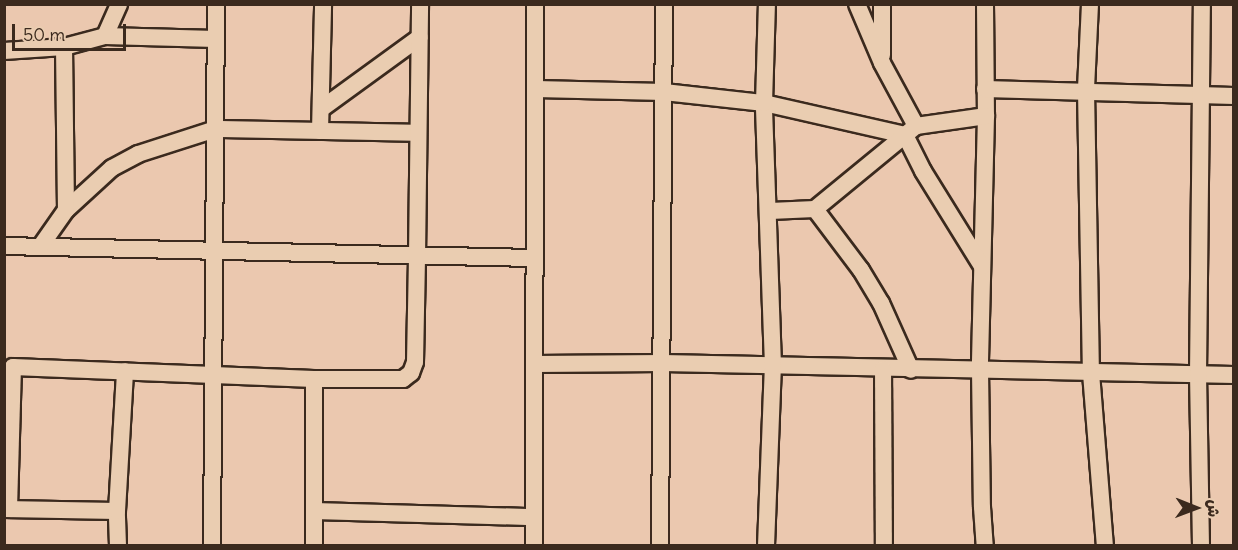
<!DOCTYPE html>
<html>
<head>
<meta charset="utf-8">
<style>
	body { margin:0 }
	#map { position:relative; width:1238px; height:550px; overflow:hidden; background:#ebc8af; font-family:Delius,"Playpen Sans Arabic",sans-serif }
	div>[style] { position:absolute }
	.roads { filter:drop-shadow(2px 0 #3b2a1e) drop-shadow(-2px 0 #3b2a1e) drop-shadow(0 2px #3b2a1e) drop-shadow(0 -2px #3b2a1e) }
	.minor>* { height:16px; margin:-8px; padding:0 8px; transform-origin:8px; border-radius:8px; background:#eacdb1 }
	span { translate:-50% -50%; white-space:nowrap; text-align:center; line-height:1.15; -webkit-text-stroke:6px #eacdb1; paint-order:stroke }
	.frame { position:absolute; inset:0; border:6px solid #3b2a1e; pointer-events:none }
	.north { position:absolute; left:1166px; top:478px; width:60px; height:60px; -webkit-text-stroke:4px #eacdb1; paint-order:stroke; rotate:91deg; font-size:16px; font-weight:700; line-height:24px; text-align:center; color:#3b2a1e }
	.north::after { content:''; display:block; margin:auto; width:21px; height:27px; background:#3b2a1e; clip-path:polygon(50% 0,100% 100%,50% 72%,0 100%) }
	.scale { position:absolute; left:12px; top:24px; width:114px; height:27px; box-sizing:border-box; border:3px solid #3b2a1e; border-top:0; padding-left:8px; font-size:18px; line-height:21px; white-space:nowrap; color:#3b2a1e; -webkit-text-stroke:4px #eacdb1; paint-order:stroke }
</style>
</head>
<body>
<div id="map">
	<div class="roads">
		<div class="minor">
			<div style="left:857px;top:4px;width:64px;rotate:67deg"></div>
			<div style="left:882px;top:63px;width:72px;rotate:61.6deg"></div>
			<div style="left:985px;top:4px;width:112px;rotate:89.5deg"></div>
			<div style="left:986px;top:116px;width:254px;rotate:91.4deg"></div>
			<div style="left:980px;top:370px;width:137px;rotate:89.2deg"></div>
			<div style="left:982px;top:507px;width:39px;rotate:86deg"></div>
			<div style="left:1090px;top:4px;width:86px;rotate:92.7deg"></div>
			<div style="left:1086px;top:90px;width:283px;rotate:89deg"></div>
			<div style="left:1091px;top:373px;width:174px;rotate:85.4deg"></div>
			<div style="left:105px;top:36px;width:35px;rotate:-66deg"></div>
			<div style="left:4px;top:51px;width:60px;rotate:-3.8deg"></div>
			<div style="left:64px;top:47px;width:42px;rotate:-15deg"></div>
			<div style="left:105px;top:36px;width:111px;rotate:1.5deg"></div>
			<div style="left:882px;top:55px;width:51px;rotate:-90deg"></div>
			<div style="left:536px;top:89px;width:128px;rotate:1.3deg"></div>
			<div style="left:664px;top:92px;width:101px;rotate:6.3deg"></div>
			<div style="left:764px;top:103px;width:145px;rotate:12.8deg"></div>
			<div style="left:905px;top:135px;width:40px;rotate:63.4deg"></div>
			<div style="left:923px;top:171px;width:112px;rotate:58.2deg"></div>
			<div style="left:985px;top:89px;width:249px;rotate:1.6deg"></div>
			<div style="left:321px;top:109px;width:122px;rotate:-36deg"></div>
			<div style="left:320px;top:131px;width:127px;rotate:-88.6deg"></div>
			<div style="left:815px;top:209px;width:76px;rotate:53deg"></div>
			<div style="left:861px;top:270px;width:39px;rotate:59deg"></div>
			<div style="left:881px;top:303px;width:73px;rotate:65.9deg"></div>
			<div style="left:66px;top:210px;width:62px;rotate:-42.4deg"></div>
			<div style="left:112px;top:168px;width:30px;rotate:-28deg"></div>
			<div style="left:138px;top:154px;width:82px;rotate:-17.8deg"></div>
			<div style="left:216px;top:129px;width:202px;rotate:1.1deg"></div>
			<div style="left:770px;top:211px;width:45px;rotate:-2.5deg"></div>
			<div style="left:815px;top:209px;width:131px;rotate:-39.4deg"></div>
			<div style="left:916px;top:126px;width:71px;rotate:-8.1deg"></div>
			<div style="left:4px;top:246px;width:530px;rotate:1.3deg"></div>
			<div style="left:40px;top:247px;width:45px;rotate:-54.9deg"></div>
			<div style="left:66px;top:210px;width:163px;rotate:-90.7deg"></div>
			<div style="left:535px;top:364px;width:128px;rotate:-0.4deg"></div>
			<div style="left:663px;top:363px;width:571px;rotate:1.2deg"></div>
			<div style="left:883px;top:369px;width:177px;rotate:89.7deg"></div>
			<div style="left:4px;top:509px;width:113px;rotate:1deg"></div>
			<div style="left:9px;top:509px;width:142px;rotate:-88.4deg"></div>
			<div style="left:13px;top:367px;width:301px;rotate:2.3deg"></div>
			<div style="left:314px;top:379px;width:89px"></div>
			<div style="left:403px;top:379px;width:10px;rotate:-37deg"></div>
			<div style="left:411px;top:373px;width:12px;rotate:-70deg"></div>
			<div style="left:415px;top:362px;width:105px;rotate:-88.9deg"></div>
			<div style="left:417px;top:257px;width:253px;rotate:-89.3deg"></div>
			<div style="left:314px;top:511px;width:220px;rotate:1.6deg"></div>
			<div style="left:118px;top:546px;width:35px;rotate:-92deg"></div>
			<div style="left:117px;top:511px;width:140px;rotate:-86.7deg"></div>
			<div style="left:212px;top:546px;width:542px;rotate:-89.58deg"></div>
			<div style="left:314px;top:546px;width:167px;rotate:-90deg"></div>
			<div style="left:534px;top:546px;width:542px;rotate:-89.89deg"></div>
			<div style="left:660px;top:546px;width:542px;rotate:-89.58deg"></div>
			<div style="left:766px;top:546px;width:180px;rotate:-87.8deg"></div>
			<div style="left:773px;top:366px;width:263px;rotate:-92deg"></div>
			<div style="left:764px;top:103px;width:99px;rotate:-88.3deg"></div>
			<div style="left:1201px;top:546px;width:172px;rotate:-91deg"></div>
			<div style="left:1198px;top:374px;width:370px;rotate:-89.4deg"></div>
		</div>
	</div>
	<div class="frame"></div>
	<div class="north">ش</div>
	<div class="scale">50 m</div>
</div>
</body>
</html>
